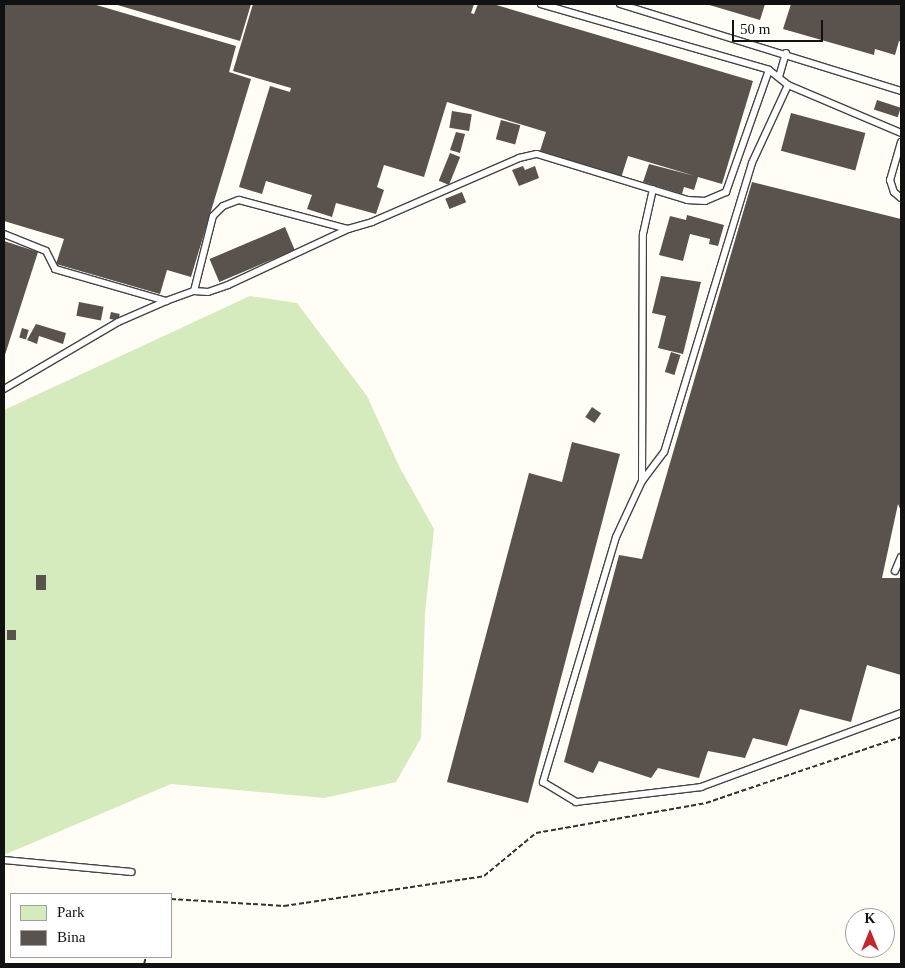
<!DOCTYPE html>
<html>
<head>
<meta charset="utf-8">
<style>
	body { margin:0 }
	#map { position:relative; width:905px; height:968px; overflow:hidden; background:#fffdf5; font-family:"Times New Roman",serif }
	div>[style] { position:absolute }
	.green>* { inset:0; background:#d5ebbd }
	.building>* { inset:0; background:#5a524d; transform-origin:0 0 }
	.path>* { height:2px; margin-top:-1px; transform-origin:0; background:repeating-linear-gradient(90deg,#333 0 5px,transparent 0 7.5px) }
	.roads { filter:drop-shadow(1px 0 #444) drop-shadow(-1px 0 #444) drop-shadow(0 1px #444) drop-shadow(0 -1px #444) }
	.lane>* { height:6px; margin:-3px; padding:0 3px; transform-origin:3px; border-radius:3px; background:#fff }
	span { translate:-50% -50%; white-space:nowrap; text-align:center; line-height:1.15; -webkit-text-stroke:5px #fff; paint-order:stroke }
	.frame { position:absolute; inset:0; border:5px solid #111; pointer-events:none }
	.legend { position:absolute; left:10px; top:893px; width:162px; height:65px; box-sizing:border-box; background:#fff; border:1px solid #a0a0a0; margin:0; padding:6px 9px; list-style:none; font-size:15px; color:#111 }
	.legend li { display:flex; align-items:center; gap:10px; height:25px }
	.legend b { width:25px; border:1px solid #a0a0a0 }
	.north { position:absolute; left:845px; top:908px; width:50px; height:50px; box-sizing:border-box; background:#fff; border:1px solid #a0a0a0; border-radius:50%; rotate:0deg; font-size:14px; font-weight:700; line-height:20px; text-align:center; color:#111 }
	.north::after { content:''; display:block; margin:auto; width:18px; height:22px; background:#c4262e; clip-path:polygon(50% 0,100% 100%,50% 72%,0 100%) }
	.scale { position:absolute; left:732px; top:20px; width:91px; height:22px; box-sizing:border-box; border:2px solid #111; border-top:0; padding-left:6px; font-size:15px; line-height:18px; white-space:nowrap; color:#111; -webkit-text-stroke:4px #fff; paint-order:stroke }
</style>
</head>
<body>
<div id="map">
	<div class="green">
		<div style="clip-path:polygon(250px 296px,297px 303px,367px 396px,400px 468px,434px 529px,425px 613px,421px 738px,396px 782px,324px 798px,171px 784px,4px 855px,4px 410px)"></div>
	</div>
	<div class="building">
		<div style="clip-path:polygon(4px 4px,93px 4px,236px 46px,229px 72px,251px 79px,191px 277px,167px 270px,160px 294px,56px 264px,64px 239px,4px 221px)"></div>
		<div style="clip-path:polygon(114px 4px,251px 4px,240px 41px)"></div>
		<div style="clip-path:polygon(253px 4px,474px 4px,471px 13px,474px 14px,478px 4px,493px 4px,753px 81px,722px 184px,698px 177px,694px 190px,684px 187px,682px 194px,643px 182px,649px 164px,695px 176px,628px 156px,621px 178px,539px 154px,546px 132px,447px 102px,424px 177px,384px 165px,377px 187px,384px 190px,376px 214px,336px 203px,332px 217px,307px 209px,312px 195px,266px 181px,262px 194px,239px 187px,270px 86px,290px 92px,291px 88px,233px 71px)"></div>
		<div style="clip-path:polygon(706px 4px,765px 4px,760px 20px)"></div>
		<div style="clip-path:polygon(791px 4px,901px 4px,901px 42px,899px 41px,895px 55px,875px 49px,874px 55px,783px 29px)"></div>
		<div style="left:877px;top:100px;width:25px;height:10px;rotate:18deg"></div>
		<div style="left:452px;top:111px;width:20px;height:17px;rotate:9deg"></div>
		<div style="left:791px;top:113px;width:77px;height:39px;rotate:15deg"></div>
		<div style="left:501px;top:120px;width:20px;height:20px;rotate:15deg"></div>
		<div style="clip-path:polygon(456px 132px,465px 134px,460px 153px,450px 150px)"></div>
		<div style="left:450px;top:153px;width:11px;height:30px;rotate:22deg"></div>
		<div style="clip-path:polygon(523px 166px,525px 170px,535px 166px,539px 178px,519px 186px,512px 170px)"></div>
		<div style="clip-path:polygon(752px 182px,901px 219px,901px 511px,898px 504px,882px 578px,901px 578px,901px 675px,867px 665px,851px 722px,800px 709px,787px 746px,753px 738px,745px 758px,708px 751px,699px 778px,658px 768px,651px 778px,599px 761px,593px 773px,564px 762px,619px 555px,642px 559px)"></div>
		<div style="left:462px;top:192px;width:11px;height:18px;rotate:68deg"></div>
		<div style="clip-path:polygon(687px 215px,724px 225px,718px 246px,709px 244px,710px 239px,690px 234px,683px 261px,659px 255px,670px 216px,686px 220px)"></div>
		<div style="left:285px;top:227px;width:25px;height:82px;rotate:67deg"></div>
		<div style="clip-path:polygon(4px 241px,38px 252px,4px 358px)"></div>
		<div style="clip-path:polygon(661px 276px,701px 282px,683px 354px,658px 348px,666px 316px,652px 313px)"></div>
		<div style="left:79px;top:302px;width:25px;height:14px;rotate:11deg"></div>
		<div style="left:111px;top:312px;width:9px;height:7px;rotate:13deg"></div>
		<div style="clip-path:polygon(36px 324px,66px 333px,63px 344px,39px 336px,37px 344px,27px 340px)"></div>
		<div style="left:22px;top:328px;width:7px;height:10px;rotate:16deg"></div>
		<div style="left:671px;top:352px;width:10px;height:21px;rotate:17deg"></div>
		<div style="left:592px;top:407px;width:11px;height:12px;rotate:34deg"></div>
		<div style="clip-path:polygon(572px 442px,620px 454px,528px 803px,447px 782px,529px 473px,562px 482px)"></div>
		<div style="left:36px;top:575px;width:10px;height:15px"></div>
		<div style="left:7px;top:630px;width:9px;height:10px"></div>
	</div>
	<div class="path">
		<div style="left:171px;top:899px;width:113px;rotate:3.5deg"></div>
		<div style="left:284px;top:906px;width:202px;rotate:-8.5deg"></div>
		<div style="left:484px;top:876px;width:67px;rotate:-39.6deg"></div>
		<div style="left:536px;top:833px;width:173px;rotate:-10deg"></div>
		<div style="left:706px;top:803px;width:206px;rotate:-18.7deg"></div>
		<div style="left:144px;top:964px;width:7px;rotate:-74deg"></div>
	</div>
	<div class="roads">
		<div class="lane">
			<div style="left:541px;top:4px;width:237px;rotate:16.1deg"></div>
			<div style="left:769px;top:70px;width:24px;rotate:38deg"></div>
			<div style="left:788px;top:85px;width:123px;rotate:23deg"></div>
			<div style="left:620px;top:4px;width:294px;rotate:17.2deg"></div>
			<div style="left:779px;top:77px;width:25px;rotate:-74deg"></div>
			<div style="left:788px;top:85px;width:86px;rotate:114.8deg"></div>
			<div style="left:752px;top:163px;width:302px;rotate:106.9deg"></div>
			<div style="left:664px;top:452px;width:36px;rotate:127deg"></div>
			<div style="left:642px;top:481px;width:62px;rotate:114.9deg"></div>
			<div style="left:616px;top:537px;width:256px;rotate:106.6deg"></div>
			<div style="left:543px;top:782px;width:39px;rotate:31deg"></div>
			<div style="left:576px;top:802px;width:126px;rotate:-6.8deg"></div>
			<div style="left:701px;top:787px;width:213px;rotate:-20.3deg"></div>
			<div style="left:901px;top:142px;width:40px;rotate:106deg"></div>
			<div style="left:890px;top:180px;width:13px;rotate:72deg"></div>
			<div style="left:894px;top:192px;width:9px;rotate:41deg"></div>
			<div style="left:4px;top:234px;width:45px;rotate:22deg"></div>
			<div style="left:46px;top:251px;width:20px;rotate:63deg"></div>
			<div style="left:55px;top:269px;width:116px;rotate:16.1deg"></div>
			<div style="left:194px;top:291px;width:77px;rotate:-75.8deg"></div>
			<div style="left:213px;top:216px;width:14px;rotate:-45deg"></div>
			<div style="left:223px;top:206px;width:17px;rotate:-21deg"></div>
			<div style="left:239px;top:200px;width:113px;rotate:14.9deg"></div>
			<div style="left:4px;top:389px;width:132px;rotate:-30.4deg"></div>
			<div style="left:118px;top:322px;width:52px;rotate:-23.6deg"></div>
			<div style="left:166px;top:301px;width:30px;rotate:-20deg"></div>
			<div style="left:194px;top:291px;width:14px;rotate:4deg"></div>
			<div style="left:208px;top:292px;width:21px;rotate:-19deg"></div>
			<div style="left:228px;top:285px;width:132px;rotate:-25deg"></div>
			<div style="left:348px;top:229px;width:25px;rotate:-16deg"></div>
			<div style="left:372px;top:222px;width:160px;rotate:-23.5deg"></div>
			<div style="left:519px;top:158px;width:18px;rotate:-13deg"></div>
			<div style="left:537px;top:154px;width:157px;rotate:17deg"></div>
			<div style="left:687px;top:200px;width:18px;rotate:3deg"></div>
			<div style="left:705px;top:201px;width:23px;rotate:-23deg"></div>
			<div style="left:726px;top:192px;width:129px;rotate:-70.6deg"></div>
			<div style="left:642px;top:481px;width:247px;rotate:-89.8deg"></div>
			<div style="left:643px;top:234px;width:46px;rotate:-77.5deg"></div>
			<div style="left:895px;top:571px;width:15px;rotate:-67deg"></div>
			<div style="left:4px;top:860px;width:128px;rotate:5.4deg"></div>
		</div>
	</div>
	<div class="frame"></div>
	<ul class="legend">
	<li><b style="height:14px;background:#d5ebbd"></b>Park</li>
	<li><b style="height:14px;background:#5a524d"></b>Bina</li>
	</ul>
	<div class="north">K</div>
	<div class="scale">50 m</div>
</div>
</body>
</html>
